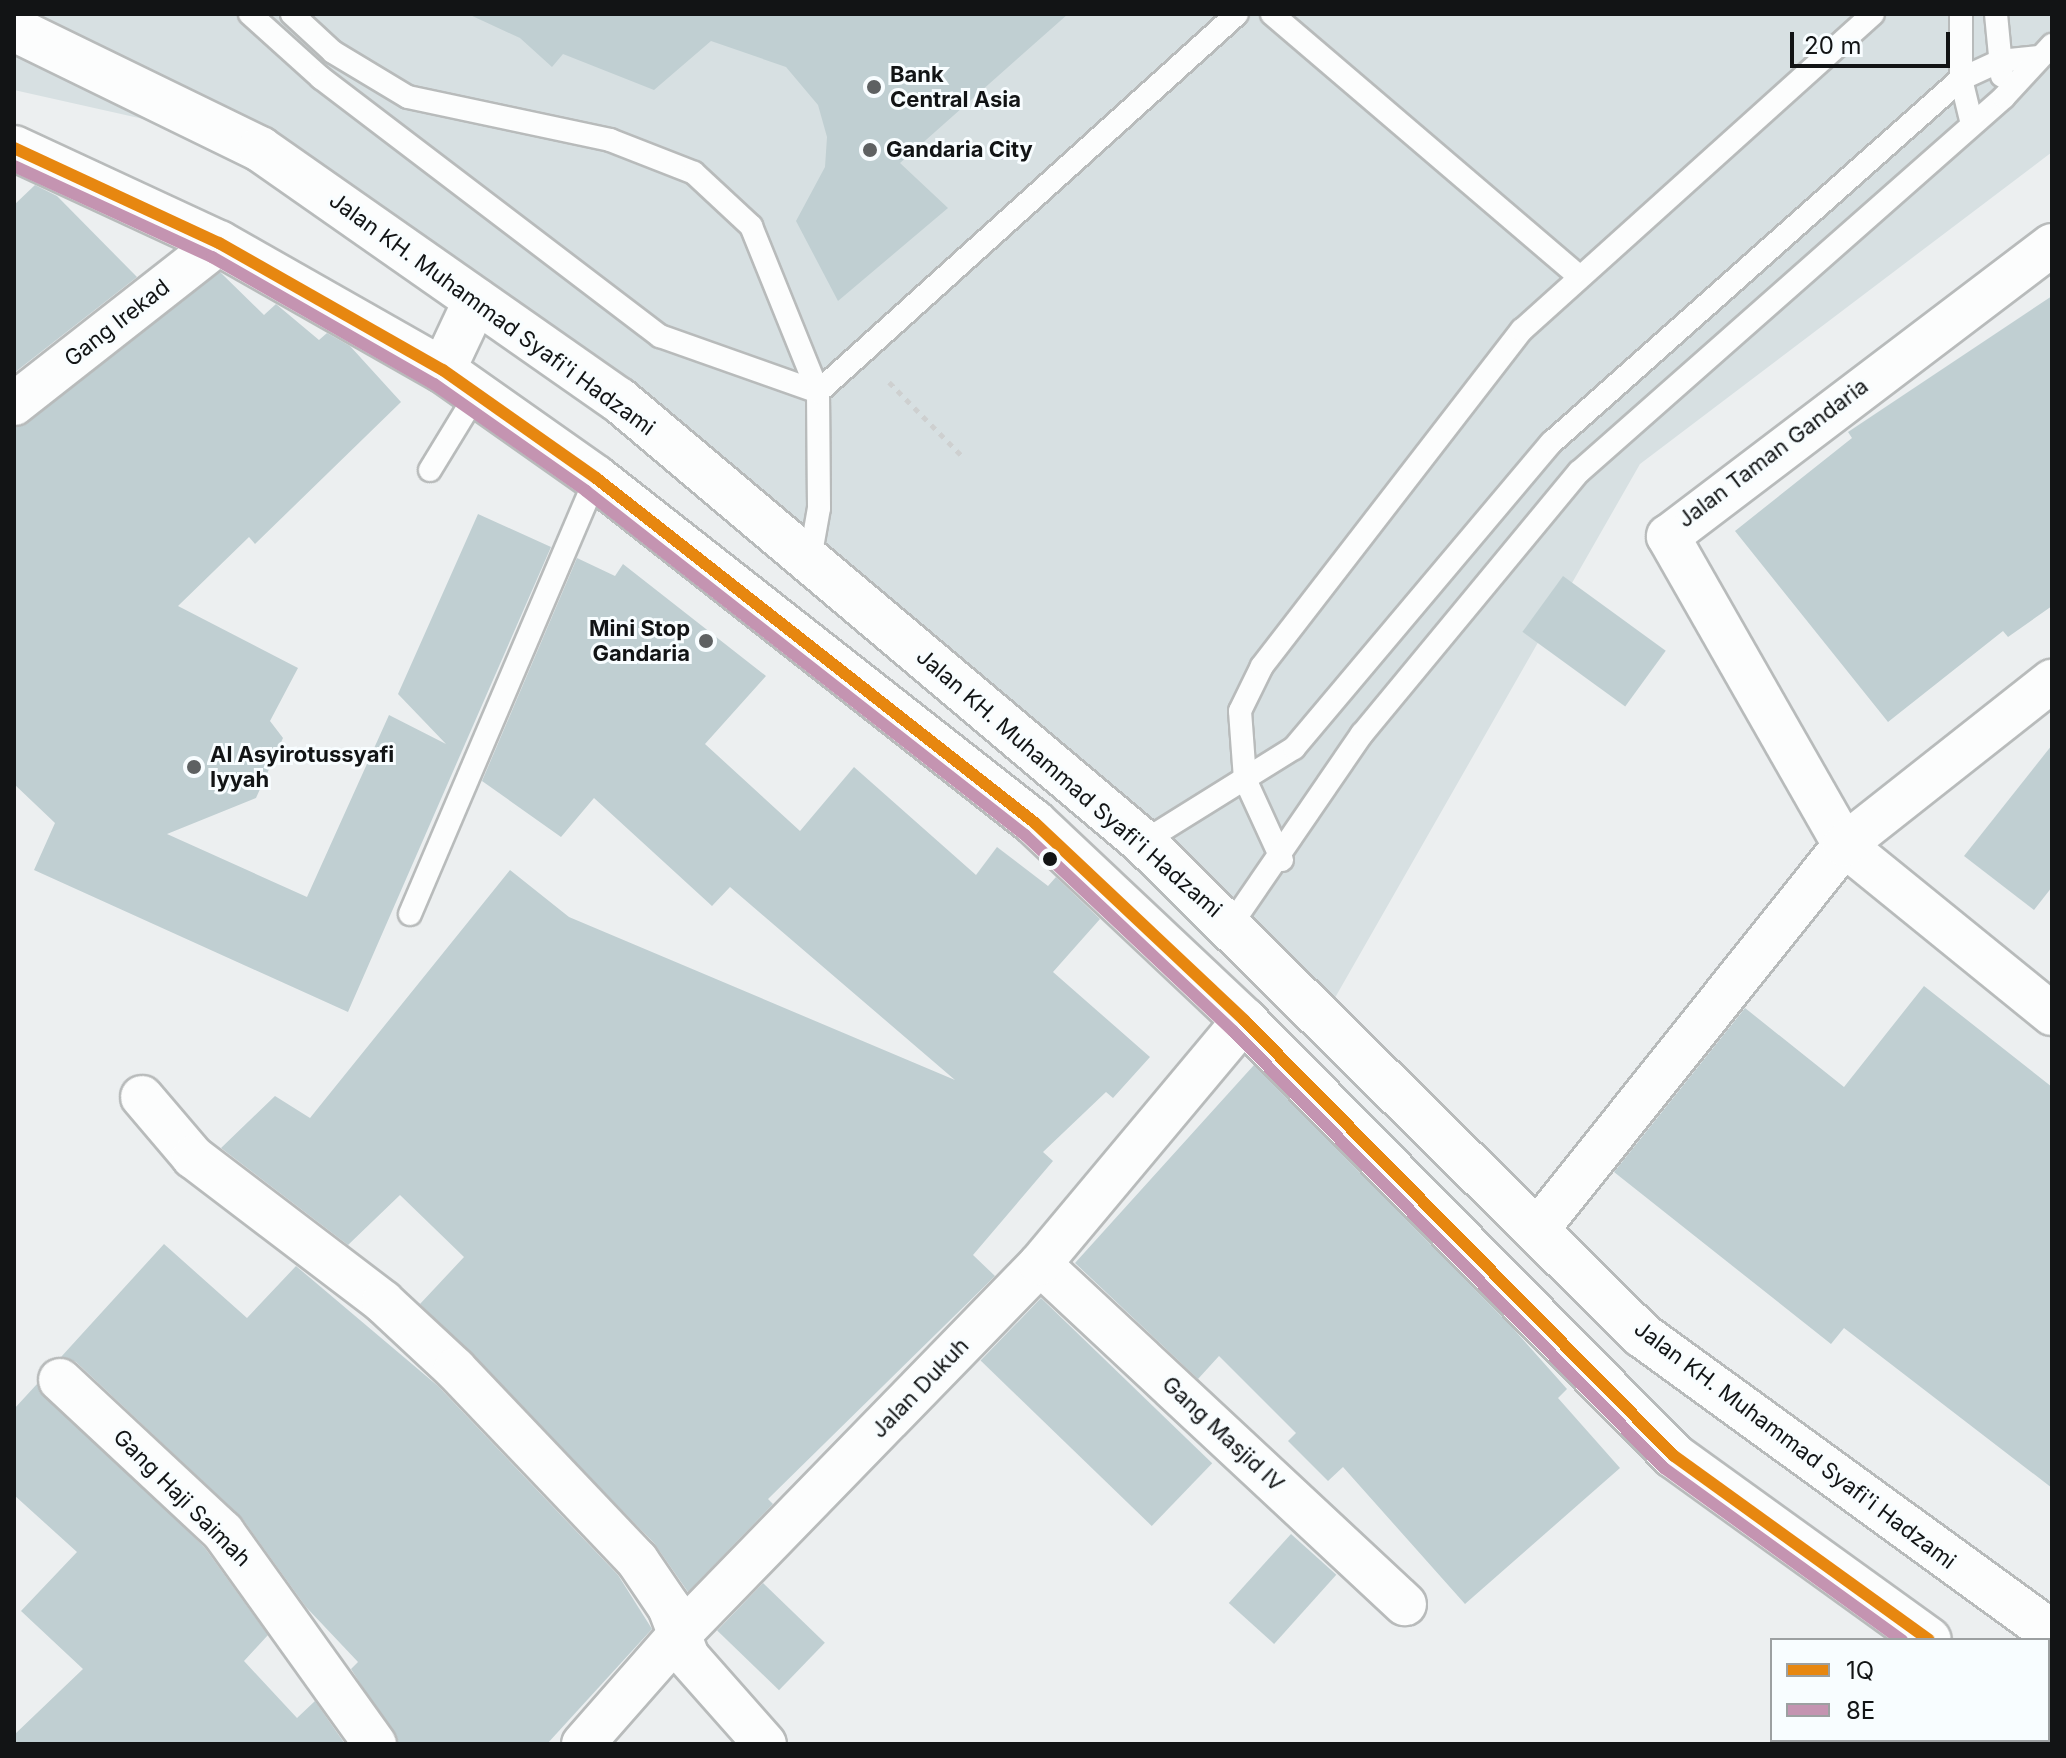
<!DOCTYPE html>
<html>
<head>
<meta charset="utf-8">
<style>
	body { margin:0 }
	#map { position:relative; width:2066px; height:1758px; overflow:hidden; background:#eceff0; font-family:Inter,sans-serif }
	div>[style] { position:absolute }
	.built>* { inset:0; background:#d7e0e2 }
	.building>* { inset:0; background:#c0cfd2; transform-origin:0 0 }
	.path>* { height:5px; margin-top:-2.5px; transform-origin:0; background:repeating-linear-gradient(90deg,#ced0d0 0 6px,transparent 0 12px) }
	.roads { filter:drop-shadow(2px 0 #b8bbbb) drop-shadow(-2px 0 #b8bbbb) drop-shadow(0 2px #b8bbbb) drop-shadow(0 -2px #b8bbbb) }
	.service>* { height:22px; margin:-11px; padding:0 11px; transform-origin:11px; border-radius:11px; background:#fcfdfd }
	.minor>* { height:42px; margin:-21px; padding:0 21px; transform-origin:21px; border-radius:21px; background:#fcfdfd }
	.secondary>* { height:44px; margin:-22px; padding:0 22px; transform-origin:22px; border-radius:22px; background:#fcfdfd }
	.bus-1>* { height:12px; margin:-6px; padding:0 6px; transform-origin:6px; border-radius:6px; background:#e78710 }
	.bus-2>* { height:12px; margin:-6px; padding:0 6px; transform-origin:6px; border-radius:6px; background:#c494b1 }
	.dots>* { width:22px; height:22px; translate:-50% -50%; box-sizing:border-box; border:4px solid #f8fdff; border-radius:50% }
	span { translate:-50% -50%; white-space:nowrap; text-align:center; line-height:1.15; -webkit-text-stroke:6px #f8fdff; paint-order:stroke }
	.poi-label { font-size:22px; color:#121415; font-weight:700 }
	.left { translate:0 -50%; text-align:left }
	.right { translate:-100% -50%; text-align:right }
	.street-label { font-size:22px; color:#121415 }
	.frame { position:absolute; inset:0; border:16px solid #121415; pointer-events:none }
	.legend { position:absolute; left:1770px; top:1638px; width:280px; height:104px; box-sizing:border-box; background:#f8fdff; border:2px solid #9ca0a1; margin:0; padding:10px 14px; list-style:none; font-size:24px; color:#121415 }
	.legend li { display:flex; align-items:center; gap:16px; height:40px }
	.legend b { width:40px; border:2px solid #9ca0a1 }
	.scale { position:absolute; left:1790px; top:32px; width:160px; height:36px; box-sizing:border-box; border:4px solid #121415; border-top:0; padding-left:10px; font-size:24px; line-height:28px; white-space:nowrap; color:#121415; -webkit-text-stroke:6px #f8fdff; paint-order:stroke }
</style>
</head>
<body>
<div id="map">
	<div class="built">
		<div style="clip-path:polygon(14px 14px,2052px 14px,2052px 152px,1640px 464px,1328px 1010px,699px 459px,259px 145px,14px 90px)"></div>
	</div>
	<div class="building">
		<div style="clip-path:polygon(468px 14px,1068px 14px,900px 163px,948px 208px,838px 301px,796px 221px,825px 167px,827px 137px,818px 105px,786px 67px,711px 41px,654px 90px,563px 54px,552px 67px,520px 38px)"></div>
		<div style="clip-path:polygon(35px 185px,57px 196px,137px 277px,14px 373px,14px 205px)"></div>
		<div style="clip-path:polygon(220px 272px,264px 315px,276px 304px,319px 340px,327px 333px,350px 346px,401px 402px,255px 544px,249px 537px,178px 606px,298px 668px,270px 721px,283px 738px,256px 798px,167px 834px,307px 897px,389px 715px,446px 744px,398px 694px,478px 514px,551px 547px,348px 1012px,34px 870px,55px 823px,14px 784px,14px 427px)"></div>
		<div style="clip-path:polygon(2052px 296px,2052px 606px,2008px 637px,2003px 631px,1888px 722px,1735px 531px,1852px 438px,1848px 432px)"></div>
		<div style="clip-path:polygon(577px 558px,615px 576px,623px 564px,766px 676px,705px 744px,800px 831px,854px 767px,976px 875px,997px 847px,1048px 886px,1056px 877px,1100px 919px,1053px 972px,1150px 1057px,1113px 1098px,1106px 1092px,1043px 1152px,1053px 1161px,973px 1255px,995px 1276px,768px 1499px,773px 1504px,688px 1592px,654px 1543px,420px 1304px,464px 1257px,400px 1195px,348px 1245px,221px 1148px,275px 1096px,310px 1118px,510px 870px,569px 917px,955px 1080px,730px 887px,712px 906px,594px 798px,561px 837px,482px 781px)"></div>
		<div style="left:1563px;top:576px;width:127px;height:69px;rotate:36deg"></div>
		<div style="clip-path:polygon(2052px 745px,2052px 887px,2034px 910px,1964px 856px)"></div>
		<div style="clip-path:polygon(1924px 986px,2052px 1087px,2052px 1488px,1844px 1328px,1831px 1344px,1614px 1172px,1745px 1008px,1844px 1087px)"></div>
		<div style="clip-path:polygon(1254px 1065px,1510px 1325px,1567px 1389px,1558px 1398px,1620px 1468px,1465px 1604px,1343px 1467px,1328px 1481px,1288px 1441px,1296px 1433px,1219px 1356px,1198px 1379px,1075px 1263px)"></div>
		<div style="clip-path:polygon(164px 1244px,247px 1318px,296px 1266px,438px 1386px,618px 1575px,652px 1629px,547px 1744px,399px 1744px,351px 1669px,358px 1662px,306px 1607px,242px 1518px,76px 1362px,61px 1357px)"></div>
		<div style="left:1041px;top:1298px;width:238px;height:87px;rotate:44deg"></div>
		<div style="clip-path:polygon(37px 1384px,205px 1548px,268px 1635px,244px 1661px,297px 1718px,315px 1701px,345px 1744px,14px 1744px,14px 1735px,83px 1669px,21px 1611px,77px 1552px,14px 1495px,14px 1409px)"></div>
		<div style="left:1291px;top:1534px;width:61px;height:93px;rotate:42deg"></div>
		<div style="left:763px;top:1583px;width:86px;height:66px;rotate:44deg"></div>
	</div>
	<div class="path">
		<div style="left:889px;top:382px;width:103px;rotate:45.4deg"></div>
	</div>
	<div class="roads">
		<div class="service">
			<div style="left:250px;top:14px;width:96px;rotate:42deg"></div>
			<div style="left:321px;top:78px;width:426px;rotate:37.3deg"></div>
			<div style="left:660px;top:336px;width:168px;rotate:19.5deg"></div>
			<div style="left:292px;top:14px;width:56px;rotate:42.8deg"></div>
			<div style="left:333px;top:52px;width:87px;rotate:31deg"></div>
			<div style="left:408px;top:97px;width:207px;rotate:12deg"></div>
			<div style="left:610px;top:140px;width:90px;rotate:21.4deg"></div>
			<div style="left:694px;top:173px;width:78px;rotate:42.9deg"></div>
			<div style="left:751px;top:226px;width:179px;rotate:68deg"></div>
			<div style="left:818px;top:392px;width:116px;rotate:89.5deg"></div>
			<div style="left:819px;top:508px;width:52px;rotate:100deg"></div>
			<div style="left:1272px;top:14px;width:404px;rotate:40.5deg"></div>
			<div style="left:1961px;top:14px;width:65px;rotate:90deg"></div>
			<div style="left:1961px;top:79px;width:42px;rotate:76.3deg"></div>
			<div style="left:1996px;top:14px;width:62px;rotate:84.5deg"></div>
			<div style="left:818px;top:392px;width:564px;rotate:-42.06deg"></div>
			<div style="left:430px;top:470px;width:90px;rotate:-58.6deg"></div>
			<div style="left:1143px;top:842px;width:178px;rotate:-31.9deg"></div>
			<div style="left:1294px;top:748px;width:399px;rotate:-49.9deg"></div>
			<div style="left:1551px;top:443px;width:548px;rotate:-41.6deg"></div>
			<div style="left:1961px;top:79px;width:43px;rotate:-24.8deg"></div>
			<div style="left:2000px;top:61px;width:37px;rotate:-6deg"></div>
			<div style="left:1282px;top:860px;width:89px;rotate:-114.6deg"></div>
			<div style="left:1245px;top:779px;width:68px;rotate:-94.2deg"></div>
			<div style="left:1240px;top:711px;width:50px;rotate:-63.9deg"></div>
			<div style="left:1262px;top:666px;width:425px;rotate:-52.3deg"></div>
			<div style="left:1522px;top:330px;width:472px;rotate:-42deg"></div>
			<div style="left:410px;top:914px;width:474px;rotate:-66.9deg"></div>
			<div style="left:1231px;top:925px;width:232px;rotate:-55.6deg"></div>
			<div style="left:1362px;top:734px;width:340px;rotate:-50.4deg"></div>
			<div style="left:1579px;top:472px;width:567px;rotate:-41.42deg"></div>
			<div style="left:2004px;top:97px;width:71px;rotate:-47.3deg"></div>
		</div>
		<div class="minor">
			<div style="left:2052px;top:245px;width:482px;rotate:142.8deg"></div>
			<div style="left:1668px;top:536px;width:356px;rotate:60.3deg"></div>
			<div style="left:1844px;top:845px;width:268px;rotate:39.1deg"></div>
			<div style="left:14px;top:404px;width:261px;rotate:-38.1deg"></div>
			<div style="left:142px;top:1097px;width:79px;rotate:49.6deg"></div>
			<div style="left:193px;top:1157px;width:239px;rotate:37.3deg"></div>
			<div style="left:383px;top:1302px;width:98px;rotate:42.9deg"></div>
			<div style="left:455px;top:1369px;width:264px;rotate:46.4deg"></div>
			<div style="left:637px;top:1560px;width:57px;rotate:55.8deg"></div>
			<div style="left:669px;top:1607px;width:53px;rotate:69.2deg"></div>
			<div style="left:688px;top:1657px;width:116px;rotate:48.5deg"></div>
			<div style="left:1537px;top:1230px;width:492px;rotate:-51.4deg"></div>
			<div style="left:1844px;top:845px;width:265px;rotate:-38.3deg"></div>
			<div style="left:1040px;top:1264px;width:499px;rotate:43deg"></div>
			<div style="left:60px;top:1380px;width:223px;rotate:43deg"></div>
			<div style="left:223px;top:1532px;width:261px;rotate:54.4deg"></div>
			<div style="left:583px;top:1744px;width:144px;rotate:-48.7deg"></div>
			<div style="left:678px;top:1636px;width:519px;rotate:-45.78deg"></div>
			<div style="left:1040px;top:1264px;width:318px;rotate:-50.1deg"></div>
		</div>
		<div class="secondary">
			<div style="left:14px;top:29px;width:274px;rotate:26deg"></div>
			<div style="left:260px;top:149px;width:438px;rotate:35deg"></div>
			<div style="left:619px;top:400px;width:686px;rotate:40.15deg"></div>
			<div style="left:1143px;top:842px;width:701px;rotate:44.65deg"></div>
			<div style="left:1642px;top:1335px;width:507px;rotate:36.01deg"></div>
			<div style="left:14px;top:148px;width:226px;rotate:24.9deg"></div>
			<div style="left:219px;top:243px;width:257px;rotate:29.6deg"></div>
			<div style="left:443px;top:370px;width:187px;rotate:35.2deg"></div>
			<div style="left:596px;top:478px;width:558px;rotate:38.16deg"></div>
			<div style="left:1035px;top:823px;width:287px;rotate:43.3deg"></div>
			<div style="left:1244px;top:1020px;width:612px;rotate:45.4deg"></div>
			<div style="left:1674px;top:1456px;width:314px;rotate:35.8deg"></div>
			<div style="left:443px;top:370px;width:77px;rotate:-64.8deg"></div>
			<div style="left:2048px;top:1726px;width:5px;rotate:37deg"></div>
		</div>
	</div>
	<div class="bus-1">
		<div style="left:14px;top:148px;width:226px;rotate:24.9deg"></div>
		<div style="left:219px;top:243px;width:257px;rotate:29.6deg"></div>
		<div style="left:443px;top:370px;width:187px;rotate:35.2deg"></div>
		<div style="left:596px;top:478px;width:558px;rotate:38.16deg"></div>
		<div style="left:1035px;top:823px;width:287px;rotate:43.3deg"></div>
		<div style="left:1244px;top:1020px;width:612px;rotate:45.4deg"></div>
		<div style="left:1674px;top:1456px;width:314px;rotate:35.8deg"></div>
	</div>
	<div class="bus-2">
		<div style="left:14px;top:166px;width:218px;rotate:24.7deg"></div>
		<div style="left:212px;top:257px;width:256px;rotate:29.8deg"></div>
		<div style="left:434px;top:384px;width:186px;rotate:35.1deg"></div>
		<div style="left:586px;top:491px;width:558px;rotate:38.08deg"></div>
		<div style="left:1025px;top:835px;width:286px;rotate:43.3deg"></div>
		<div style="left:1233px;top:1031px;width:614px;rotate:45.4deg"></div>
		<div style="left:1664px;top:1468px;width:294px;rotate:35.9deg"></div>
	</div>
	<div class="dots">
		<div style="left:874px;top:87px;background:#5e6162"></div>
		<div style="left:870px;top:150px;background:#5e6162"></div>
		<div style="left:706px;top:641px;background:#5e6162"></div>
		<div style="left:194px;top:767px;background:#5e6162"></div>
		<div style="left:1050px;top:859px;background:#121415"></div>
	</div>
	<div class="poi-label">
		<span class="left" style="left:890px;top:87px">Bank<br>Central Asia</span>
		<span class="left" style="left:886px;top:150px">Gandaria City</span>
		<span class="right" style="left:690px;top:641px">Mini Stop<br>Gandaria</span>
		<span class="left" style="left:210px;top:767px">Al Asyirotussyafi<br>Iyyah</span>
	</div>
	<div class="street-label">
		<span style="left:492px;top:314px;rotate:36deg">Jalan KH. Muhammad Syafi'i Hadzami</span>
		<span style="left:117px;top:323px;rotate:-38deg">Gang Irekad</span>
		<span style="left:1773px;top:453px;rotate:-37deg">Jalan Taman Gandaria</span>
		<span style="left:1069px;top:783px;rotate:41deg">Jalan KH. Muhammad Syafi'i Hadzami</span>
		<span style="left:920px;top:1388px;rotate:-46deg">Jalan Dukuh</span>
		<span style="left:1223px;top:1434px;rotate:43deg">Gang Masjid IV</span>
		<span style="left:1795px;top:1445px;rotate:37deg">Jalan KH. Muhammad Syafi'i Hadzami</span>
		<span style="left:182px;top:1498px;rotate:45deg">Gang Haji Saimah</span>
	</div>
	<div class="frame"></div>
	<ul class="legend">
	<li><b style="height:10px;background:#e78710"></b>1Q</li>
	<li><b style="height:10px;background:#c494b1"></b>8E</li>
	</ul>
	<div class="scale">20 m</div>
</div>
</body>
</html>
